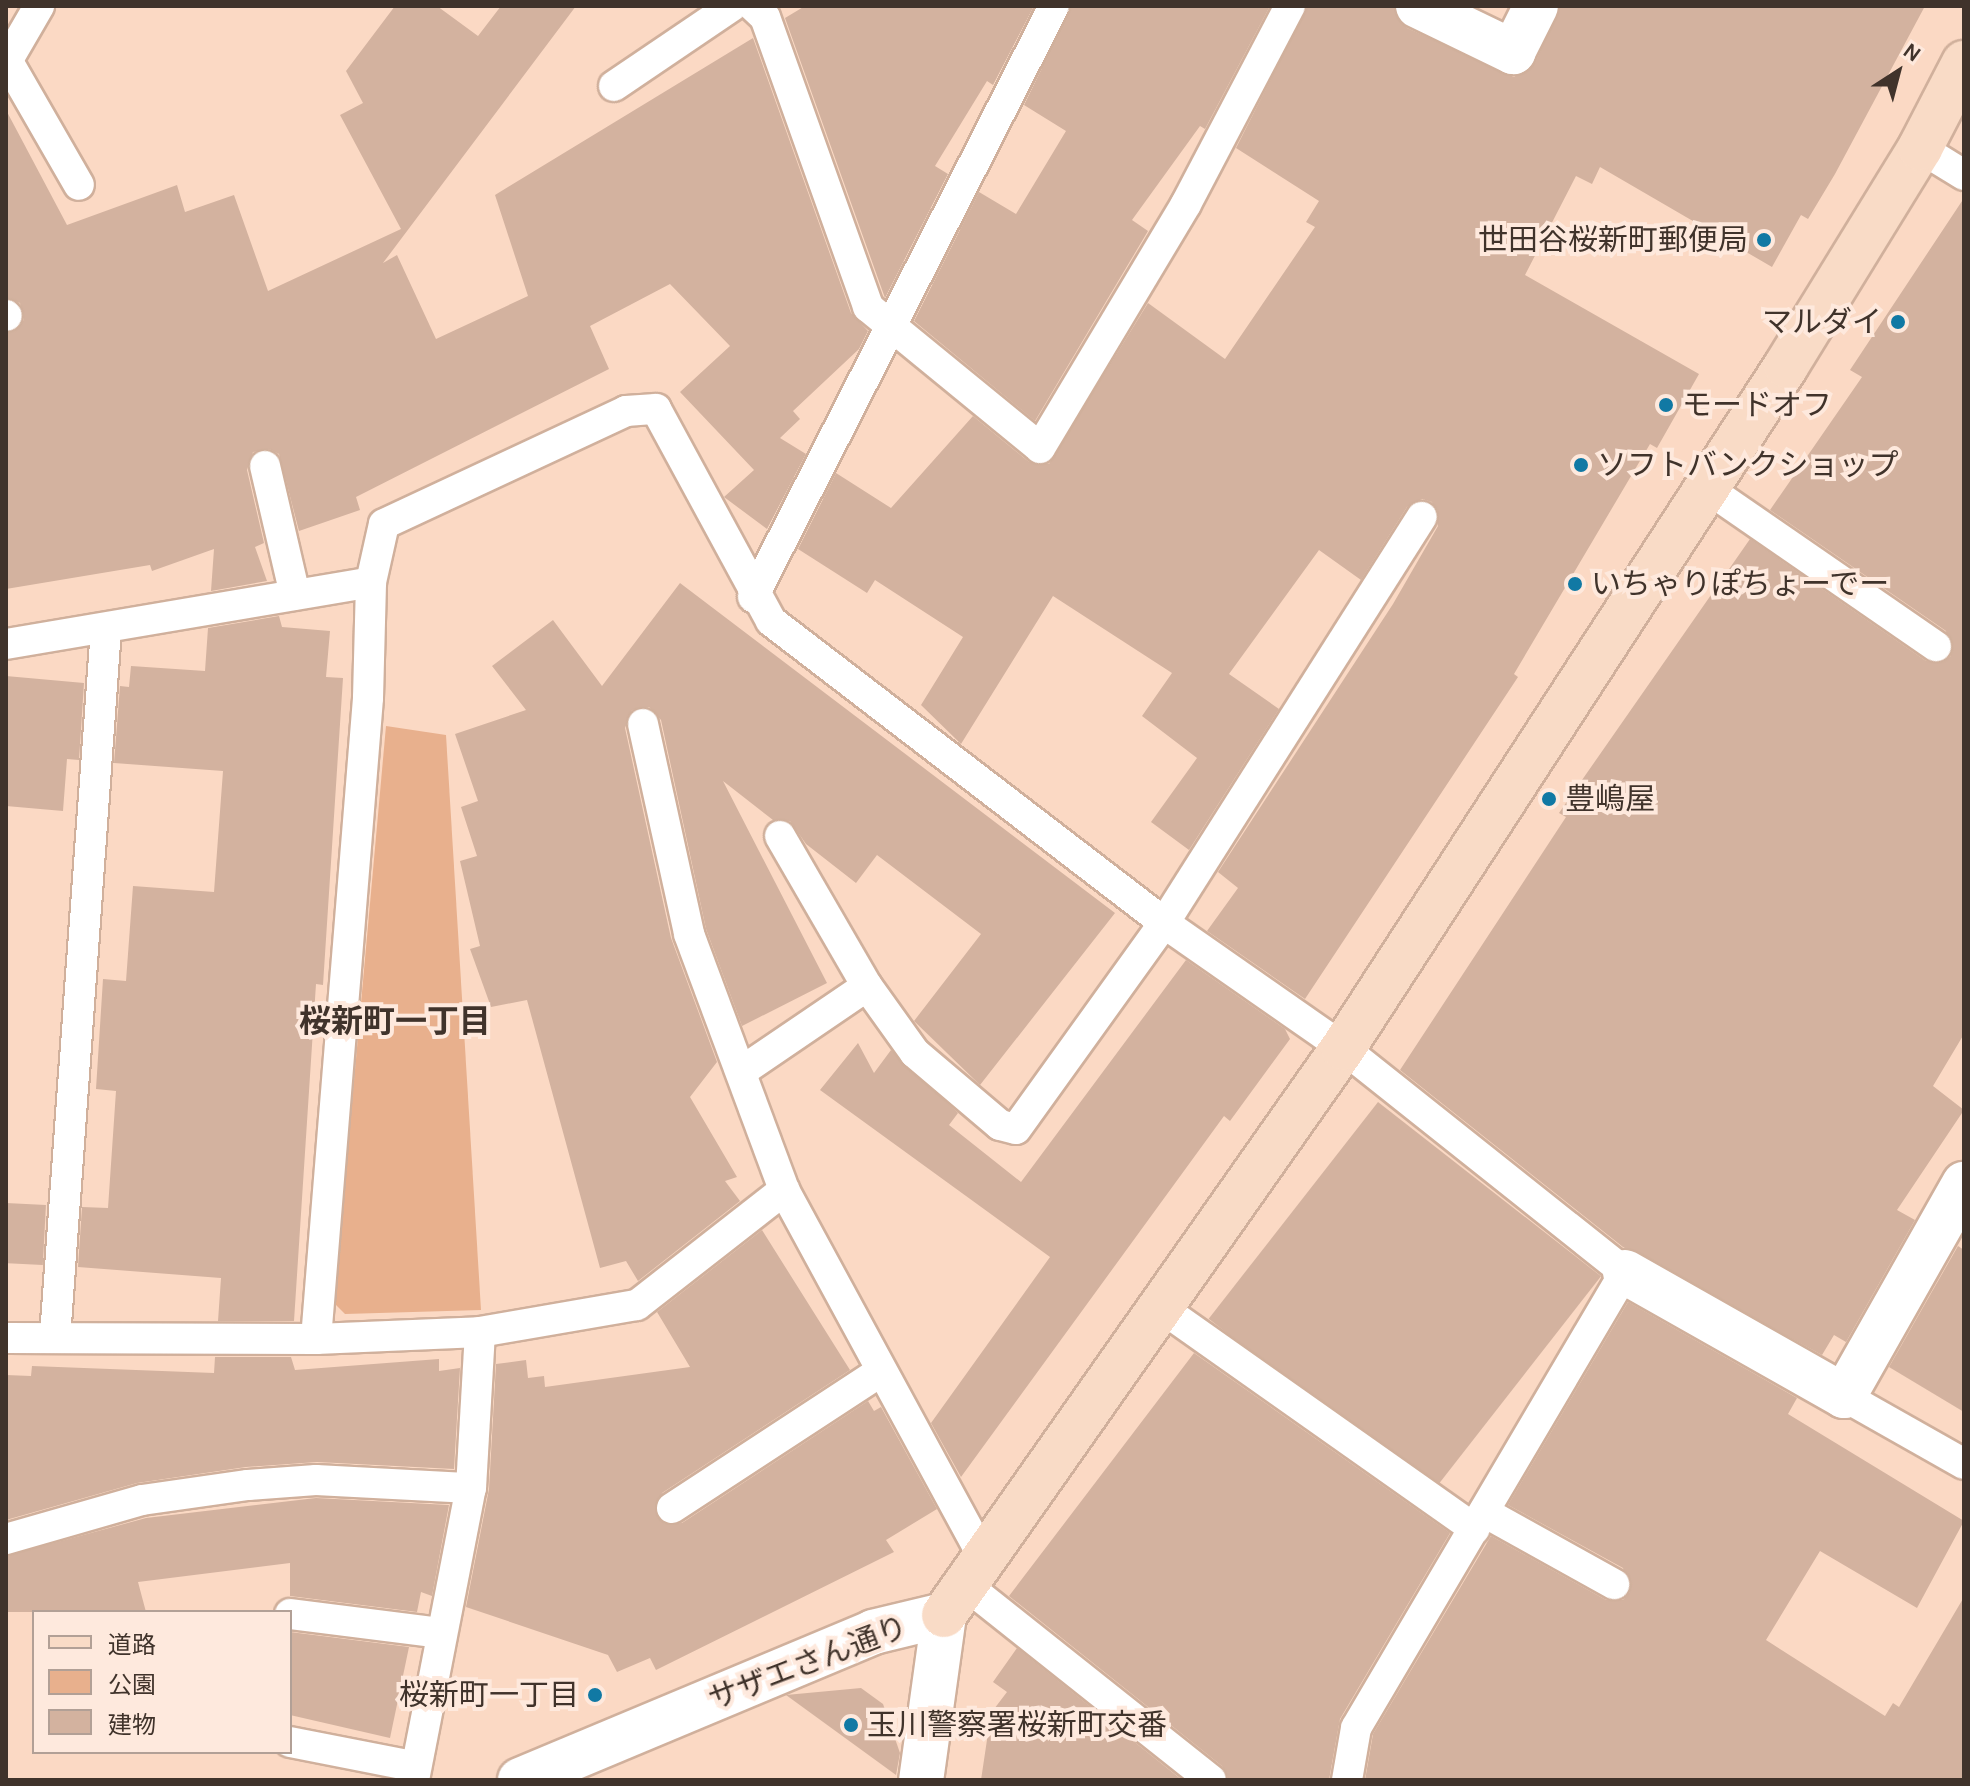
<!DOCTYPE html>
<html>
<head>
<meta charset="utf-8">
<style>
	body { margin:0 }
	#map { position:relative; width:1970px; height:1786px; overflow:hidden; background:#fbd9c4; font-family:Karla,"Noto Sans JP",sans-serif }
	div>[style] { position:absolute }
	.green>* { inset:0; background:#e8b08d }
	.building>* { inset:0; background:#d3b29f; transform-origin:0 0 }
	.roads { filter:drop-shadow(2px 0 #d0b09c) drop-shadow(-2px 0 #d0b09c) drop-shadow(0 2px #d0b09c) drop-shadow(0 -2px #d0b09c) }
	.lane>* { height:30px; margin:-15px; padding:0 15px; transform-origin:15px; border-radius:15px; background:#fff }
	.street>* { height:44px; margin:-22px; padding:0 22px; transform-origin:22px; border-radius:22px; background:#fff }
	.secondary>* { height:44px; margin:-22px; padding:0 22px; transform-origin:22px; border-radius:22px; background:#f9dbc6 }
	.dots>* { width:22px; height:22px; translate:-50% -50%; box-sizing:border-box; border:4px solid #fee9dd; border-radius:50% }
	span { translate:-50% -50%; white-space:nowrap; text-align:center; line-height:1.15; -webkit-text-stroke:8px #fee9dd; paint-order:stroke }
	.poi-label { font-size:30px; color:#40332b }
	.right { translate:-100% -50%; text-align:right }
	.left { translate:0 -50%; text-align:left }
	.street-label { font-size:30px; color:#40332b }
	.neighbourhood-label { font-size:32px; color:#40332b; font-weight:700 }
	.frame { position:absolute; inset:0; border:8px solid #40332b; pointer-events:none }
	.legend { position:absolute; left:32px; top:1610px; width:260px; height:144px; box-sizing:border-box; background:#fee9dd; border:2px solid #b2a096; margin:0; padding:10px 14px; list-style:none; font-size:24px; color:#40332b }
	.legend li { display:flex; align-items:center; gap:16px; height:40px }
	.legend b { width:40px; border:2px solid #b2a096 }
	.north { position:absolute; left:1858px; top:32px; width:80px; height:80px; -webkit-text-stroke:6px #fee9dd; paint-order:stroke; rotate:36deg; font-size:22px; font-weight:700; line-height:32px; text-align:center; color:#40332b }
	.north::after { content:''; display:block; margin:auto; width:28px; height:36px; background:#40332b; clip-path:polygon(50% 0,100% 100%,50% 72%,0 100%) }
</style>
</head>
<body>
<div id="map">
	<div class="green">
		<div style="clip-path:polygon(386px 726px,446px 735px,481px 1310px,345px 1314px,334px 1303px)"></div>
	</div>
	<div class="building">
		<div style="clip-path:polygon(395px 6px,437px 6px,478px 36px,501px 6px,576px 6px,383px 263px,397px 255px,436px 339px,528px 296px,495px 195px,753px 38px,851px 313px,868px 331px,859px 349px,793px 411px,800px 419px,780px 438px,806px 454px,767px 529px,724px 497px,754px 470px,680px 392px,730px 346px,670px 284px,590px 326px,609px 369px,356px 497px,360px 510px,299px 531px,279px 454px,269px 449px,253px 452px,247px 470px,264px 543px,255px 547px,267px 581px,211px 591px,214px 549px,152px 571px,150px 565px,6px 589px,6px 333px,24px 320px,20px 303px,6px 298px,6px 110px,67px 225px,177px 185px,185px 212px,234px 195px,268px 291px,401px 229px,340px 115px,363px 103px,346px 71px)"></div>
		<div style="clip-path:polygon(805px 6px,1034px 6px,993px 85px,987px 81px,935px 166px,948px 174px,885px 298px,785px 18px)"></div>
		<div style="clip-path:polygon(1072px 6px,1270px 6px,1205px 129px,1200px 126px,1132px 220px,1148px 231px,1035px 421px,914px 321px,979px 192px,1016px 214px,1066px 131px,1024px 105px)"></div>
		<div style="clip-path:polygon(1308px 6px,1393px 6px,1407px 28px,1514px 77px,1535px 63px,1561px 6px,1925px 6px,1835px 174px,1808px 219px,1801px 215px,1772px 267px,1600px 167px,1592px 184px,1576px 176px,1525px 275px,1699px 374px,1657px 448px,1650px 444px,1514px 674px,1518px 677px,1305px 999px,1207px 931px,1238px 888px,1218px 872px,1393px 604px,1438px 526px,1432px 502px,1422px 499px,1407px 507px,1361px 580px,1319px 550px,1229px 674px,1279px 709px,1189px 850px,1151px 822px,1197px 758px,1142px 716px,1172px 673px,1053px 596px,961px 744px,921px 705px,963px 637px,875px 580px,867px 593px,798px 549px,836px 473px,891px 508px,973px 416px,1029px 462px,1049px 464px,1148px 303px,1225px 359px,1315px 227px,1306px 222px,1319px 201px,1236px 148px)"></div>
		<div style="clip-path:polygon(1964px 198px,1964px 1034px,1933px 1086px,1964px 1110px,1897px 1210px,1915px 1220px,1846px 1342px,1834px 1335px,1822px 1355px,1623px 1247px,1400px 1070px,1566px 817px,1559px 813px,1750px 539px,1926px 661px,1943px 662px,1951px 656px,1946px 631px,1770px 510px,1862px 377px,1850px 370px)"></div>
		<div style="clip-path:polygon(680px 583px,1115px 913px,980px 1085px,914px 1021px,981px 934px,877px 855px,856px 883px,806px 844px,790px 821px,773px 820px,723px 781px,827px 983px,742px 1026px,706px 929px,661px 720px,649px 707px,632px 710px,625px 728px,671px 938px,717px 1062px,690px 1097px,737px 1177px,725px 1181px,740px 1201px,638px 1281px,626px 1261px,600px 1268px,527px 1000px,491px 1007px,470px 949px,480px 946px,460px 861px,477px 856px,461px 807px,478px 801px,455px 734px,526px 710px,492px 666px,553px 620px,602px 686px)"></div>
		<div style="clip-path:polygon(279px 616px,282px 627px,330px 631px,326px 677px,343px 678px,323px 985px,316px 984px,294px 1321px,218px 1321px,221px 1278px,78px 1267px,82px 1207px,108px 1208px,116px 1091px,96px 1089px,103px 979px,126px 981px,133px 886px,214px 892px,223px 771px,114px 763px,120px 686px,129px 687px,131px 666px,205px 671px,208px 628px)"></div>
		<div style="clip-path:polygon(6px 676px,84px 683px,79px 760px,67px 759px,63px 811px,6px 806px)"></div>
		<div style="clip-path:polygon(1186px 960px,1285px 1029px,1290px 1039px,1230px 1121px,1224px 1116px,961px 1477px,931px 1423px,1050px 1257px,820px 1090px,858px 1043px,874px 1073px,891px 1050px,958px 1113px,949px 1125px,1021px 1182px)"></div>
		<div style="left:1378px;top:1102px;width:283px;height:275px;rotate:38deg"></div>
		<div style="left:6px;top:1203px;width:40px;height:60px;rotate:3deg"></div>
		<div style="clip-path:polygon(762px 1230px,850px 1370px,662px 1493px,657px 1517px,665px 1524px,682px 1523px,868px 1401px,874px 1411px,881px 1407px,937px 1509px,886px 1540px,894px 1552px,656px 1670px,650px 1658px,617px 1672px,608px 1655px,466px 1607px,489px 1489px,496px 1364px,526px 1360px,528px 1378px,544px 1376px,545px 1387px,690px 1367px,657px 1312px)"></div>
		<div style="clip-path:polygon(1958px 1246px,1964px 1250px,1964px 1412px,1889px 1367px)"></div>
		<div style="clip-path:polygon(1628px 1302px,1797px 1398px,1788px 1414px,1964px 1521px,1917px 1608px,1820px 1551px,1766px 1640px,1885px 1716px,1893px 1703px,1899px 1707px,1964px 1597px,1964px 1780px,1365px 1780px,1373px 1734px,1491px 1536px,1606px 1600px,1623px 1600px,1630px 1592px,1623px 1568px,1508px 1505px)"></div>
		<div style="clip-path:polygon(1194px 1353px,1450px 1533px,1340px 1719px,1329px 1780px,1229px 1780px,1222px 1766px,1009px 1596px)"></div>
		<div style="clip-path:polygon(215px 1357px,291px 1357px,295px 1370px,439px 1359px,439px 1371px,460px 1368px,454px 1469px,317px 1462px,246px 1467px,137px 1483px,6px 1520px,6px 1375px,31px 1376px,32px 1366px,214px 1373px)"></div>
		<div style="clip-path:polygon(316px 1498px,449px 1505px,432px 1596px,421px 1592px,417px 1612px,290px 1596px,290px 1563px,138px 1582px,146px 1612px,6px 1612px,6px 1556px,146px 1518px)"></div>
		<div style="clip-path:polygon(290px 1632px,409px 1647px,390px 1738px,290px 1715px)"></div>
		<div style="clip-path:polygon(1017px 1648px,1182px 1780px,981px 1780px,991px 1713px,1007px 1692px,993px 1682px)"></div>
		<div style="clip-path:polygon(861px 1688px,883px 1704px,900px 1753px,896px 1775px,786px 1695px)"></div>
	</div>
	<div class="roads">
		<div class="lane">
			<div style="left:753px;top:6px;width:16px;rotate:43deg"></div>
			<div style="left:765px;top:17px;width:308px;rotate:70.4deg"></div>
			<div style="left:868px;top:307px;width:222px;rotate:39.3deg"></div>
			<div style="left:1040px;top:448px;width:284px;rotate:-59.1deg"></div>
			<div style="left:1186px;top:204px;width:224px;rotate:-62.3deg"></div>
			<div style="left:7px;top:60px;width:144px;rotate:60.1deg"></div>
			<div style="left:6px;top:63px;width:66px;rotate:-59.9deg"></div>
			<div style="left:614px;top:86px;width:143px;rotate:-34.1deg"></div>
			<div style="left:1920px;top:148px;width:52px;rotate:31.5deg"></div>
			<div style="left:6px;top:315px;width:1px;rotate:45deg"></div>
			<div style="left:265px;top:466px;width:132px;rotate:76.9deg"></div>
			<div style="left:1708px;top:489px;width:277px;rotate:34.6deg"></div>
			<div style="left:753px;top:597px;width:663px;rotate:-63.01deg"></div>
			<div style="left:6px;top:644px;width:370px;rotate:-9.6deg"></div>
			<div style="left:371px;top:582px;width:59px;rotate:-77.4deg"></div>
			<div style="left:384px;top:524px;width:267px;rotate:-25deg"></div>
			<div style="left:626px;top:411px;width:30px;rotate:-4deg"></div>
			<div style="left:656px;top:409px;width:241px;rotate:61.5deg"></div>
			<div style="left:771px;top:621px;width:496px;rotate:37.5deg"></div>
			<div style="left:1164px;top:923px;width:218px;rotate:34.9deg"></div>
			<div style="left:1343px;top:1048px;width:360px;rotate:38.5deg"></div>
			<div style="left:1625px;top:1272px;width:529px;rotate:120.54deg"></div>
			<div style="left:1356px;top:1728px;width:53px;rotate:99.8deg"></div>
			<div style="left:643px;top:724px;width:215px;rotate:77.6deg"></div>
			<div style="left:689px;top:934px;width:273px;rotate:69.6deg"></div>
			<div style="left:784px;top:1190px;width:414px;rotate:61.5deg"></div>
			<div style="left:780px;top:836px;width:173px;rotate:59.9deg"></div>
			<div style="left:867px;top:986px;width:82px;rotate:54.4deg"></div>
			<div style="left:915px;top:1053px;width:111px;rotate:40.3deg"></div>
			<div style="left:1000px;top:1125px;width:16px;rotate:14deg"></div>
			<div style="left:1016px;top:1129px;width:254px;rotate:-54.3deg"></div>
			<div style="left:1164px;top:923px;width:481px;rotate:-57.6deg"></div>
			<div style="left:742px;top:1071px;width:151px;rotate:-34.2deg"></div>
			<div style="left:1160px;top:1307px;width:385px;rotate:35.2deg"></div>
			<div style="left:55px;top:1337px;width:710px;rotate:-85.88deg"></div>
			<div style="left:6px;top:1338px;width:310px;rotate:0.2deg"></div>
			<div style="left:316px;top:1339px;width:164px;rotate:-2.4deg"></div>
			<div style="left:480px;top:1332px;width:159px;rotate:-9.8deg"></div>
			<div style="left:637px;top:1305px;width:187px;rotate:-38deg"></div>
			<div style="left:316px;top:1339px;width:643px;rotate:-85.36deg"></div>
			<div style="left:368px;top:698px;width:116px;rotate:-88.5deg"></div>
			<div style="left:1844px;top:1396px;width:138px;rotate:29.5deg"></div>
			<div style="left:672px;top:1508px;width:249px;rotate:-33.2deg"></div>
			<div style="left:1484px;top:1512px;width:149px;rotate:29deg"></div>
			<div style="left:6px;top:1539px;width:141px;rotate:-16deg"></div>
			<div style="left:142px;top:1500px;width:107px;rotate:-8.1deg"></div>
			<div style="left:248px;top:1485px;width:68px;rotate:-4.2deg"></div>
			<div style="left:316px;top:1480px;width:155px;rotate:3deg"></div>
			<div style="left:962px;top:1582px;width:318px;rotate:38.5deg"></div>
			<div style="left:290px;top:1614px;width:152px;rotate:7.2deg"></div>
			<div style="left:290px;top:1742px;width:124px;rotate:11.1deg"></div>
			<div style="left:414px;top:1780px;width:298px;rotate:-79deg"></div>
			<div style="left:471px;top:1488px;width:156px;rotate:-86.7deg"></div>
		</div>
		<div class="street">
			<div style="left:1418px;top:6px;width:106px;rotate:25.8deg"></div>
			<div style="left:1513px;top:52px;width:51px;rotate:-63.4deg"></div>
			<div style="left:1625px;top:1272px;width:252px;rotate:29.5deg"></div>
			<div style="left:1844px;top:1396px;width:244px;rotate:-60.5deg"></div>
			<div style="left:520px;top:1780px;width:383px;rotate:-22.7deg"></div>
			<div style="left:873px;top:1632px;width:73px;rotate:-13.5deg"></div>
			<div style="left:944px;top:1615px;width:167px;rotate:97.9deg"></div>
		</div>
		<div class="secondary">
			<div style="left:944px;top:1615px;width:693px;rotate:-54.87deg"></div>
			<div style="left:1343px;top:1048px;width:813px;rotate:-56.99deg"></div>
			<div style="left:1786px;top:366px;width:256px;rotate:-58.4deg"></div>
			<div style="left:1920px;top:148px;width:96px;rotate:-62.6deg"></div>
		</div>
	</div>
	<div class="dots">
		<div style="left:1764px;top:240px;background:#1179a4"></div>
		<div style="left:1898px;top:322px;background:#1179a4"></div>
		<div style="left:1666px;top:405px;background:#1179a4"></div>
		<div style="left:1581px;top:465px;background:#1179a4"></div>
		<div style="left:1575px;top:584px;background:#1179a4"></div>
		<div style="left:1549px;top:799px;background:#1179a4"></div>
		<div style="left:595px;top:1695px;background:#1179a4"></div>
		<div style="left:851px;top:1725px;background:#1179a4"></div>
	</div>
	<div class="poi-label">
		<span class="right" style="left:1748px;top:240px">世田谷桜新町郵便局</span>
		<span class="right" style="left:1882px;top:322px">マルダイ</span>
		<span class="left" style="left:1682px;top:405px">モードオフ</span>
		<span class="left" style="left:1597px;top:465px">ソフトバンクショップ</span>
		<span class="left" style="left:1591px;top:584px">いちゃりぽちょーでー</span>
		<span class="left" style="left:1565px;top:799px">豊嶋屋</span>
		<span class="right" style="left:579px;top:1695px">桜新町一丁目</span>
		<span class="left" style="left:867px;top:1725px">玉川警察署桜新町交番</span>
	</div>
	<div class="street-label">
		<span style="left:808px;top:1663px;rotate:-21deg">サザエさん通り</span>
	</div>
	<div class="neighbourhood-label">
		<span style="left:395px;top:1022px">桜新町一丁目</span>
	</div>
	<div class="frame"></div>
	<ul class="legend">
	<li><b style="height:10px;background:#f9dbc6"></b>道路</li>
	<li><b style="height:22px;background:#e8b08d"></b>公園</li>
	<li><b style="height:22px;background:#d3b29f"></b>建物</li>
	</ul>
	<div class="north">N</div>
</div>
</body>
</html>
